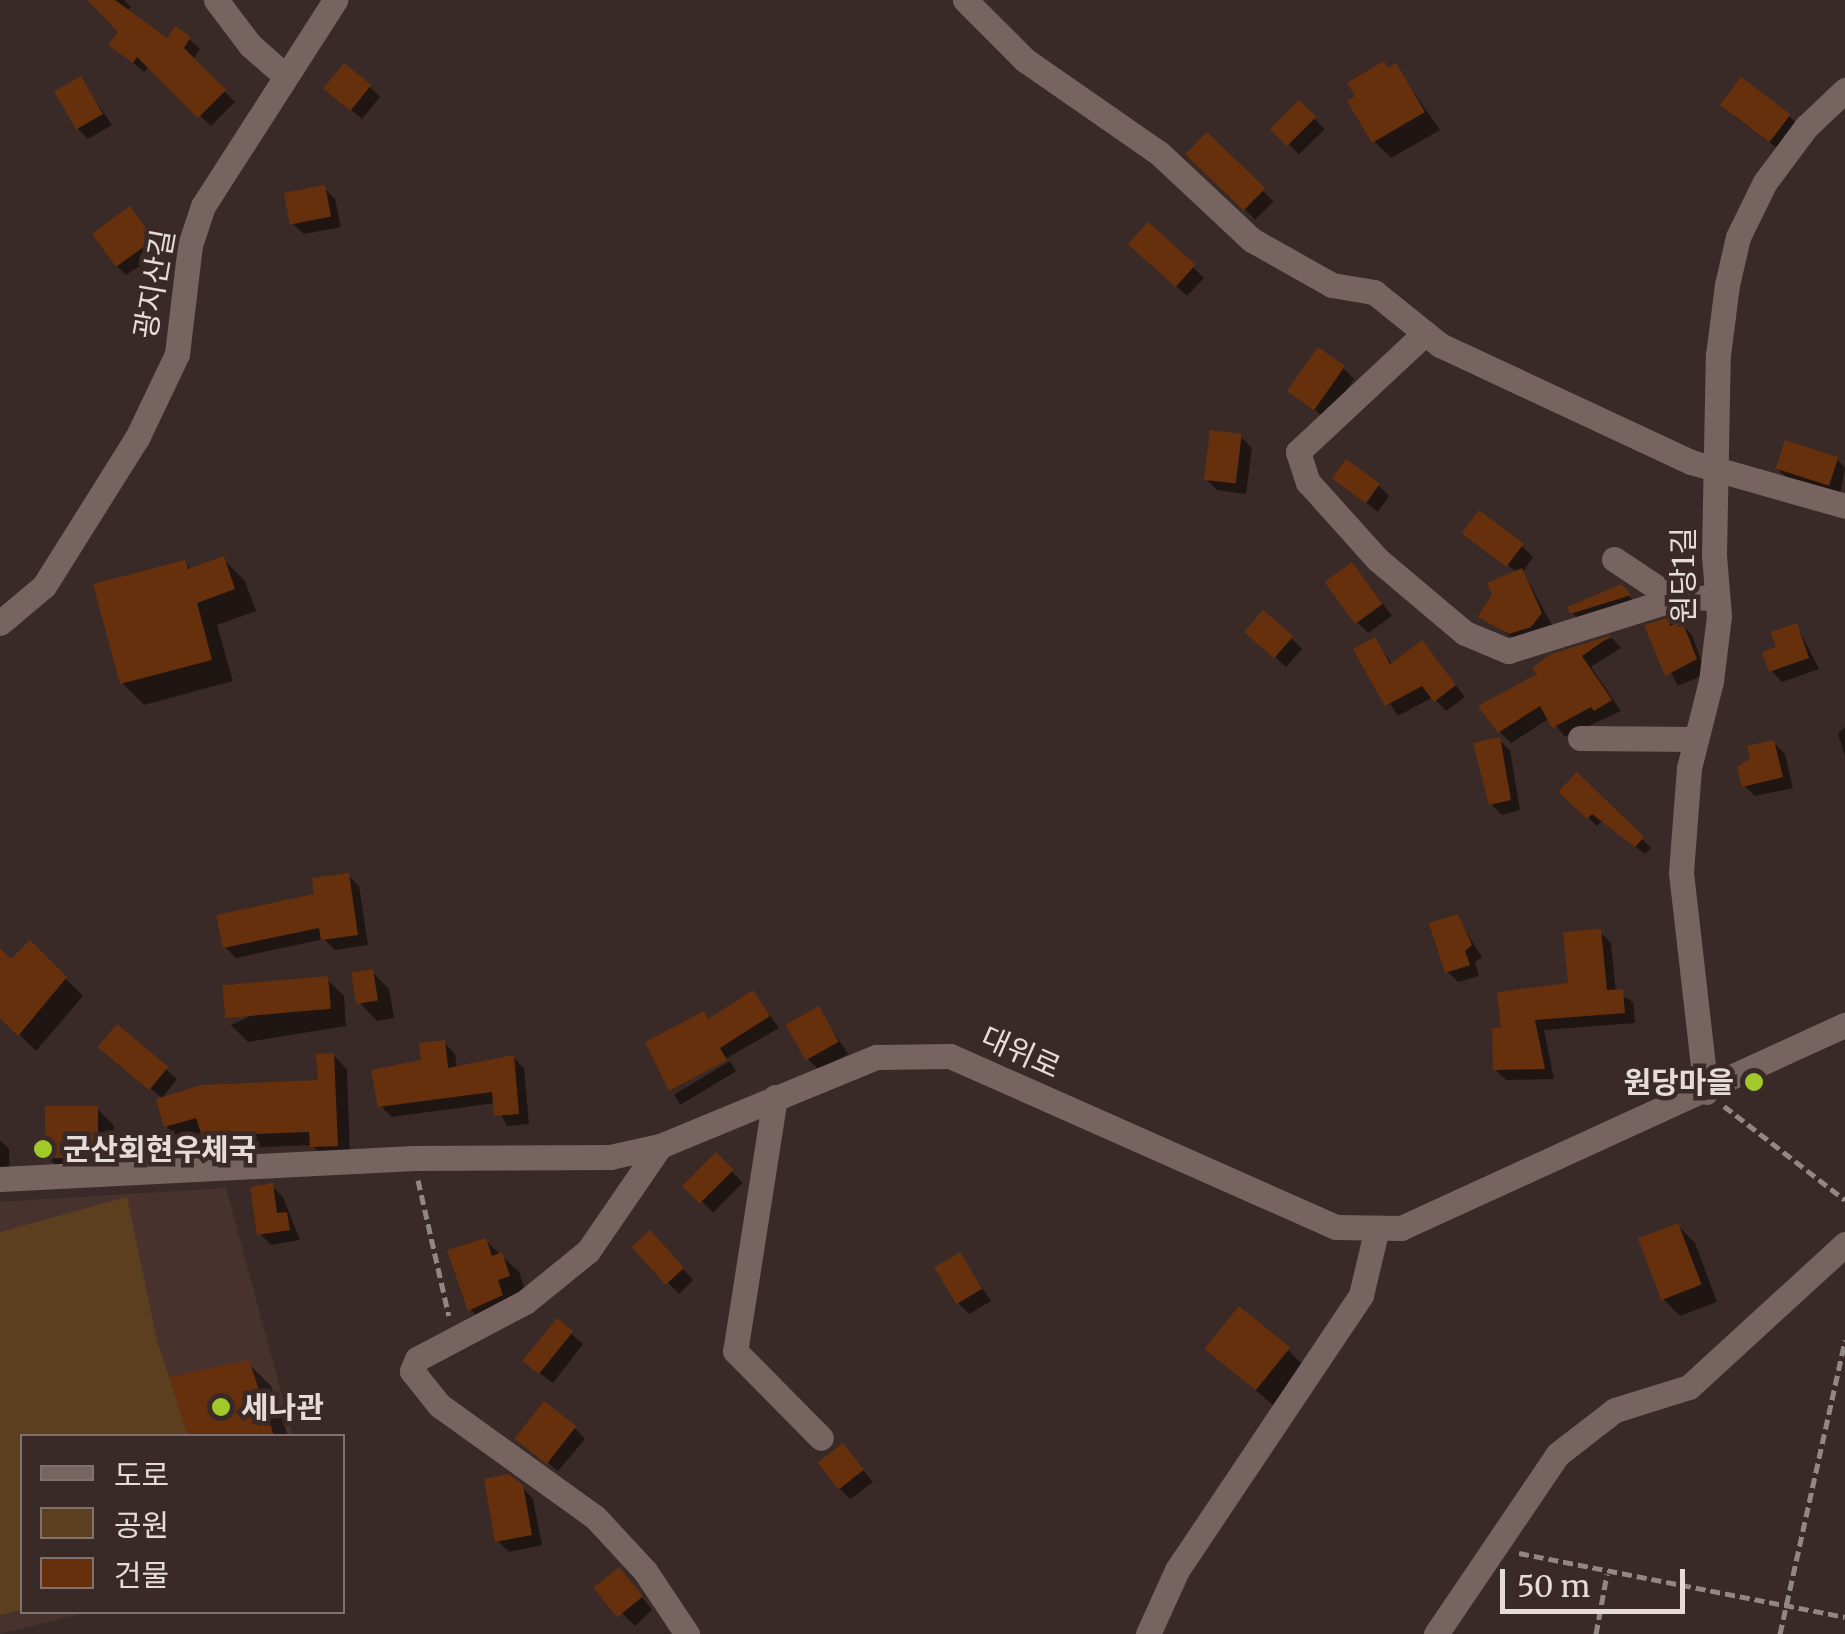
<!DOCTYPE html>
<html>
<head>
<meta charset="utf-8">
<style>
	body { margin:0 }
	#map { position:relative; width:1845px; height:1634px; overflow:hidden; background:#3a2a27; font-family:Merriweather,"Noto Sans KR",serif }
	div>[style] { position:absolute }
	.built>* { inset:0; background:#48322e }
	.green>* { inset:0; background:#5c3f1f }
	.shadow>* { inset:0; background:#0007; transform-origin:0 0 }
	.building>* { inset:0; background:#66300c; transform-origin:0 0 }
	.path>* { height:5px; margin-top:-2.5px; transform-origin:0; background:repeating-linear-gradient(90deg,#938784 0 10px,transparent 0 15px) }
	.minor>* { height:25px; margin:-12.5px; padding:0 12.5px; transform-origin:12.5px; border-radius:12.5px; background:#776461 }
	.tertiary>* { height:25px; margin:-12.5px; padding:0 12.5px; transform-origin:12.5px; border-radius:12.5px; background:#776461 }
	.dots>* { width:28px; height:28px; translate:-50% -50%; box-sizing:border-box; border:5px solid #3a2a27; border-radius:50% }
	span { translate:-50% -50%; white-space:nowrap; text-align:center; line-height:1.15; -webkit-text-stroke:9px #3a2a27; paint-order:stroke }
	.street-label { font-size:30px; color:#e5dbd8 }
	.poi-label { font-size:30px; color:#e5dbd8; font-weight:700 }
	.right { translate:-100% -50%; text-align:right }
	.left { translate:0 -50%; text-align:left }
	.legend { position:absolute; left:20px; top:1434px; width:325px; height:180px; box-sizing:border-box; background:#3a2a27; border:2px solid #7e716e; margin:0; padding:12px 18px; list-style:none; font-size:30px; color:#e5dbd8 }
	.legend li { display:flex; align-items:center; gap:20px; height:50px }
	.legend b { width:50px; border:2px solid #7e716e }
	.scale { position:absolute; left:1500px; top:1569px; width:185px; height:45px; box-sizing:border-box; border:5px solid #e5dbd8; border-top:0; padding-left:12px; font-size:30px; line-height:35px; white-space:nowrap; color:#e5dbd8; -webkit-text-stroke:8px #3a2a27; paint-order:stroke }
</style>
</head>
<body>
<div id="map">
	<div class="built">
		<div style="clip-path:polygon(226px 1188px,293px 1436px,22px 1436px,22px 1612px,87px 1612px,0 1634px,0 1202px)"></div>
	</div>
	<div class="green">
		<div style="clip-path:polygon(127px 1197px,157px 1340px,188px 1436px,22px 1436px,22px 1610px,0 1615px,0 1232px)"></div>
	</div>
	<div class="shadow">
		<div style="clip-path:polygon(90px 0,124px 0,131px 7px,127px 11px,168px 42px,189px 39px,200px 49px,193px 60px,235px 102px,211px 126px,149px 66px,144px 72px,112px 45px,121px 32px)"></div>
		<div style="clip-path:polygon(1396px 67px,1440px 130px,1391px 158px,1374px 141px)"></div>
		<div style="clip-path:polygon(81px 79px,112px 125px,88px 139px,77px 128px)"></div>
		<div style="clip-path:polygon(369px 86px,380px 97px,362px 119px,338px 99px)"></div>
		<div style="left:1299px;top:103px;width:37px;height:36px;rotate:46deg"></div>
		<div style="clip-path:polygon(1734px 116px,1789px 116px,1800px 126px,1781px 151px)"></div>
		<div style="left:1207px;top:135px;width:94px;height:26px;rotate:45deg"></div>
		<div style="clip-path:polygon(324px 188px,335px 199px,341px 227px,304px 234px,292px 223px)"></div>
		<div style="clip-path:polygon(140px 220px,163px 251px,126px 275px,115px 264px)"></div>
		<div style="clip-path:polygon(1142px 255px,1193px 267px,1204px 278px,1187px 296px)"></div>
		<div style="clip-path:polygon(1343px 368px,1354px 379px,1326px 419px,1290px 390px)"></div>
		<div style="clip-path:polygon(1241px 437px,1252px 448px,1246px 494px,1217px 490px,1206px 479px)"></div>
		<div style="clip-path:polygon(1837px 459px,1845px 468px,1840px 494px,1789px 480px,1778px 469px)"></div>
		<div style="clip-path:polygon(1335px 478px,1378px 485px,1389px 496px,1378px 512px)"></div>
		<div style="clip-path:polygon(1466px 533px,1522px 546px,1533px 557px,1523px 572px,1552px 625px,1522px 644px,1481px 616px,1518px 573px)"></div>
		<div style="clip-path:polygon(223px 559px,245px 581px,256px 611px,217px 625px,233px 681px,144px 705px,122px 683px,184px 562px,192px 570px)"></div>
		<div style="clip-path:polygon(1362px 576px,1392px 616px,1368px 633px,1357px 622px)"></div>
		<div style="clip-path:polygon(1621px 587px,1639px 607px,1584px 624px,1572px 613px)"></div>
		<div style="clip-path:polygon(1681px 623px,1692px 635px,1706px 674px,1678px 686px,1648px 627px)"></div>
		<div style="clip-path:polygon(1797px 626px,1819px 669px,1782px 682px,1771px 670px)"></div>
		<div style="clip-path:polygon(1291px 638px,1302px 649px,1286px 667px,1259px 642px)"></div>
		<div style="clip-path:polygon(1612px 638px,1621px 648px,1591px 667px,1621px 711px,1565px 737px,1550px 718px,1511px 743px,1500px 732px,1552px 657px)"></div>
		<div style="clip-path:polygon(1374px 640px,1393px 665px,1432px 654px,1465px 697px,1446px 711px,1433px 697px,1398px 716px,1357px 650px)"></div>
		<div style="clip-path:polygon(1845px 727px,1845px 757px,1838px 734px)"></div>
		<div style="clip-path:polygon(1499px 740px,1510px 750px,1520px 810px,1502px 815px,1491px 804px)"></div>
		<div style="clip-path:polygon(1774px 743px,1785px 754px,1793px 788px,1755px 796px,1744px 785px)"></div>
		<div style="clip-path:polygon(1577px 776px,1651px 848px,1645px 854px,1602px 821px,1597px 826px,1562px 792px)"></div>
		<div style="clip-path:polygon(348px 875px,359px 886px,368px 945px,335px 950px,324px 939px,236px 958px,225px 947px)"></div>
		<div style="clip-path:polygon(1457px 917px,1482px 957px,1475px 962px,1479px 976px,1458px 982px,1447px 971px)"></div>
		<div style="clip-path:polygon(1600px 932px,1611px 943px,1616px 992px,1633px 1002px,1635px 1023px,1544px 1030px,1554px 1079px,1506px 1080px,1495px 1069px,1504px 1031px,1570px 985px)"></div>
		<div style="clip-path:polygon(30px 943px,83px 996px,36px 1051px,0 1015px,0 960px,11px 963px)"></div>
		<div style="clip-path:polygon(372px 972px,389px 989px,394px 1018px,377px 1021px,360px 1003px)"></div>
		<div style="clip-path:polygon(327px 979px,344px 996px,346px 1026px,248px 1042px,231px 1025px)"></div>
		<div style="clip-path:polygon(753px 993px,779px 1028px,672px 1090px,649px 1043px,704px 1014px,710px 1020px)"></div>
		<div style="clip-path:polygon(819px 1009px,848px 1054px,819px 1070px,808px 1059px)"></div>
		<div style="clip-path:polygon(444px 1042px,455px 1054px,457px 1069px,513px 1057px,524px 1068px,529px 1124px,507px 1126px,495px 1103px,392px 1117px,380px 1105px)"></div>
		<div style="clip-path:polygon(333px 1055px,347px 1069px,350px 1158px,326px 1159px,312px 1145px,218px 1149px,203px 1132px,180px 1139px,166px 1126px,321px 1083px)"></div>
		<div style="clip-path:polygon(113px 1058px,166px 1069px,177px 1079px,162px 1098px)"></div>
		<div style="left:730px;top:1061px;width:12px;height:65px;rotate:59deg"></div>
		<div style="clip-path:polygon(97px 1108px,114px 1126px,114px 1174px,65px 1174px,48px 1157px)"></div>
		<div style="clip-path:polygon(0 1140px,9px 1149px,10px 1173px,0 1173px)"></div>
		<div style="left:716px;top:1156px;width:38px;height:42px;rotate:45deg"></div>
		<div style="clip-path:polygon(272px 1186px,283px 1197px,300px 1240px,271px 1245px,260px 1234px)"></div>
		<div style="clip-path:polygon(1678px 1226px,1695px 1243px,1717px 1302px,1680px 1316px,1663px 1299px)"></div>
		<div style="clip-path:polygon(485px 1240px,519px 1272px,526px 1293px,487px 1326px,470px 1309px)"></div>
		<div style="clip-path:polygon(661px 1244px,693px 1280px,679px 1294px,668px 1283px)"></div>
		<div style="clip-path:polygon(960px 1255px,991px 1301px,969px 1314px,958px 1303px)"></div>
		<div style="clip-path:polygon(557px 1322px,583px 1344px,553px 1383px,538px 1372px)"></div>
		<div style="clip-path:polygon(1288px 1350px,1305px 1367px,1273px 1405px,1225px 1364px)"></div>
		<div style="clip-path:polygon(248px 1363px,271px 1386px,288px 1436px,191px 1436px,172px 1379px)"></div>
		<div style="clip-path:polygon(575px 1428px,585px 1439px,558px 1471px,518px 1439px)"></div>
		<div style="clip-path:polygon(843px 1446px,873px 1482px,850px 1499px,839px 1488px)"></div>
		<div style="clip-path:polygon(522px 1487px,533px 1499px,542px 1545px,509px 1552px,498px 1541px)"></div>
		<div style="clip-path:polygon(630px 1581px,652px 1610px,635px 1626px,599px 1590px)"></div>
	</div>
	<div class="building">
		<div style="clip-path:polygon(87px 0,115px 0,167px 38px,175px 26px,191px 37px,184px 48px,226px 90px,198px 118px,137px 57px,133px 63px,108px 45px,118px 32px)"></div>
		<div style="clip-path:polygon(1384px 61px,1388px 68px,1396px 63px,1425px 112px,1372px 143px,1347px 101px,1355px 96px,1347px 83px)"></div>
		<div style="left:344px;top:63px;width:35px;height:33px;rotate:39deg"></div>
		<div style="left:81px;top:76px;width:44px;height:31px;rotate:60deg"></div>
		<div style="left:1741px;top:77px;width:62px;height:35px;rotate:37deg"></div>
		<div style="left:1299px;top:100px;width:24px;height:41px;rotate:45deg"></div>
		<div style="left:1207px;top:132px;width:81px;height:31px;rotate:44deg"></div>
		<div style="left:325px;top:185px;width:32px;height:42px;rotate:79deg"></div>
		<div style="left:130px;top:206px;width:41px;height:47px;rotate:54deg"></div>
		<div style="left:1148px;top:222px;width:64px;height:30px;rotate:42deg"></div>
		<div style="left:1318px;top:347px;width:33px;height:54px;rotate:35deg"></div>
		<div style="left:1210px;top:430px;width:32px;height:50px;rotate:7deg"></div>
		<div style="left:1785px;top:440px;width:56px;height:30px;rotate:18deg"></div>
		<div style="left:1346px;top:459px;width:42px;height:24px;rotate:36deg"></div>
		<div style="left:1479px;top:510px;width:56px;height:29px;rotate:37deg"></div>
		<div style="clip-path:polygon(224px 556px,235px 589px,197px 603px,212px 660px,120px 684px,93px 584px,185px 560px,188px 569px)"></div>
		<div style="left:1352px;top:562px;width:52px;height:34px;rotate:54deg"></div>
		<div style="clip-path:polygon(1522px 568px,1542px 613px,1531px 627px,1509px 634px,1478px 617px,1492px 594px,1487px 583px)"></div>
		<div style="clip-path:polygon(1622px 584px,1631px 595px,1570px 614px,1567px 607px)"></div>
		<div style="left:1263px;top:610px;width:40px;height:29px;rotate:41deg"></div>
		<div style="clip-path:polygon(1667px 618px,1670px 626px,1682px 621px,1697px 659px,1665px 676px,1644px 625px)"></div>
		<div style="clip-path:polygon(1797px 623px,1809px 658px,1769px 672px,1762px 652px,1776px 647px,1771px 632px)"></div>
		<div style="clip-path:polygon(1612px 635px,1582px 656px,1612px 700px,1594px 711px,1591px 707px,1552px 728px,1540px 706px,1498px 733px,1478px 706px,1537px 674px,1532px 668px,1551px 654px)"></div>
		<div style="clip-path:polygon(1375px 637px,1390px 664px,1422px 640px,1456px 685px,1434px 702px,1422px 686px,1385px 706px,1353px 649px)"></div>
		<div style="clip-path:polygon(1500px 737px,1511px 800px,1489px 805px,1473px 743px)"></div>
		<div style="clip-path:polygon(1774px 740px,1783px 777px,1742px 787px,1737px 767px,1750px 759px,1747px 746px)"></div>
		<div style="clip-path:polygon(1577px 772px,1644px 837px,1635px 847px,1592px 814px,1587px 819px,1558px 792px)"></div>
		<div style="clip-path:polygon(349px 873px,358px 935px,321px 940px,319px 928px,223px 948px,216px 915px,314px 894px,312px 878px)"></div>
		<div style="clip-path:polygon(1458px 914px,1472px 945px,1465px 951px,1470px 965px,1445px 973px,1429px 923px)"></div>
		<div style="clip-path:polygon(1601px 929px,1607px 990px,1623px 989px,1625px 1013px,1535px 1020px,1545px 1069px,1493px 1070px,1492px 1028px,1501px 1028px,1497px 992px,1568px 983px,1563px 932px)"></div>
		<div style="clip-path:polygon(30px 940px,67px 977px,18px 1036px,0 1018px,0 948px,11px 959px)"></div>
		<div style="left:373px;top:969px;width:32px;height:22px;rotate:81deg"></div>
		<div style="left:328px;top:976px;width:33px;height:106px;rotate:85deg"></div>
		<div style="clip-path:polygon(753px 990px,770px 1016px,720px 1048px,727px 1060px,669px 1091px,645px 1042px,704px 1011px,708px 1019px)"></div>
		<div style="left:819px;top:1006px;width:41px;height:38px;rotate:61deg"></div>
		<div style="left:117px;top:1024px;width:67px;height:30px;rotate:40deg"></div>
		<div style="clip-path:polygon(445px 1040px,448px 1068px,514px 1055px,519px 1114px,494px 1116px,492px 1092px,378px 1107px,371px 1070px,421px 1060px,419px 1043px)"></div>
		<div style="clip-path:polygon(334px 1053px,338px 1146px,310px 1147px,309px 1132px,202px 1136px,196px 1118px,164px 1127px,156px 1099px,201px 1085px,318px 1080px,316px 1054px)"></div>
		<div style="left:45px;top:1106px;width:53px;height:52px"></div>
		<div style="left:716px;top:1152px;width:25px;height:48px;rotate:45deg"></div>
		<div style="clip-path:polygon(273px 1183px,277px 1213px,287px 1212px,290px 1230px,257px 1235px,250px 1187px)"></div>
		<div style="left:1678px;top:1223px;width:66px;height:43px;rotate:69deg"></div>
		<div style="left:650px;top:1230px;width:51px;height:25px;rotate:48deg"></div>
		<div style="clip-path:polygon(486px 1238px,492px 1256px,502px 1252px,510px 1276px,498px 1280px,503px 1295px,468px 1311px,447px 1250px)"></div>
		<div style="left:960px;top:1252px;width:43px;height:30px;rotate:59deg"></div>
		<div style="left:1239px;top:1306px;width:66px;height:55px;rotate:39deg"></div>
		<div style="left:557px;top:1318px;width:21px;height:55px;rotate:39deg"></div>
		<div style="clip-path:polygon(249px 1360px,274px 1436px,188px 1436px,169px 1377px)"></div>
		<div style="left:544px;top:1401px;width:41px;height:48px;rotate:38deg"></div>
		<div style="left:843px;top:1443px;width:34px;height:32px;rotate:52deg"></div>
		<div style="clip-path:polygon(508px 1474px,523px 1485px,532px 1535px,495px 1542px,484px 1479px)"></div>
		<div style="left:619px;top:1567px;width:38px;height:33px;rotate:51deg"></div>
	</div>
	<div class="path">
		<div style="left:1724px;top:1106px;width:153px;rotate:37.8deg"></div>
		<div style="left:418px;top:1180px;width:139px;rotate:77.2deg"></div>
		<div style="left:1519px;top:1553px;width:332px;rotate:11.1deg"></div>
		<div style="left:1596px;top:1634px;width:61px;rotate:-79.6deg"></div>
		<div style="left:1780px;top:1634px;width:301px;rotate:-77.5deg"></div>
	</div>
	<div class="minor">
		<div style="left:216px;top:0;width:56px;rotate:52.9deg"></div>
		<div style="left:250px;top:45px;width:44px;rotate:41.3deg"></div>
		<div style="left:965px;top:0;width:85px;rotate:45deg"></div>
		<div style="left:1025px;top:60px;width:163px;rotate:34.8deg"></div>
		<div style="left:1159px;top:153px;width:127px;rotate:43.1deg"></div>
		<div style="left:1252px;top:240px;width:92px;rotate:29.4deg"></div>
		<div style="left:1332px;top:285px;width:43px;rotate:9.5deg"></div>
		<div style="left:1374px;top:292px;width:85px;rotate:38.8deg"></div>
		<div style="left:1440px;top:345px;width:277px;rotate:25deg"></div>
		<div style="left:1691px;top:462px;width:160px;rotate:15.9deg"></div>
		<div style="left:1425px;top:333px;width:174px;rotate:136.9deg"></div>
		<div style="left:1298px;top:452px;width:32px;rotate:72deg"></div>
		<div style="left:1308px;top:482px;width:103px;rotate:48.1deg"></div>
		<div style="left:1377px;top:559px;width:115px;rotate:40.1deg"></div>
		<div style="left:1465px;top:633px;width:47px;rotate:22.7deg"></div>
		<div style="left:1508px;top:651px;width:174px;rotate:-17.4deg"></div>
		<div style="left:1614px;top:559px;width:72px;rotate:33.7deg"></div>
		<div style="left:1674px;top:599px;width:43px;rotate:-2.7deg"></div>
		<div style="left:0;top:623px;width:57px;rotate:-40.1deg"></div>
		<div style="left:44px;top:586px;width:175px;rotate:-57.9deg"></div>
		<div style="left:137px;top:438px;width:93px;rotate:-64.5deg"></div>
		<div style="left:177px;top:354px;width:110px;rotate:-83.2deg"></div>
		<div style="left:190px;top:245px;width:41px;rotate:-71.6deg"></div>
		<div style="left:203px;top:206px;width:245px;rotate:-57.3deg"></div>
		<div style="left:1580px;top:738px;width:116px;rotate:0.5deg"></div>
		<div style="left:1706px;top:1092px;width:221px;rotate:-96.5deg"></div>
		<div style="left:1681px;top:872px;width:104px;rotate:-85.6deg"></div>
		<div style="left:1689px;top:768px;width:90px;rotate:-75.8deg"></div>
		<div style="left:1711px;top:681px;width:65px;rotate:-83deg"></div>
		<div style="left:1719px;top:616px;width:61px;rotate:-94.7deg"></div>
		<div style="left:1714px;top:555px;width:200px;rotate:-88.9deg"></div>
		<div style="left:1718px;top:355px;width:71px;rotate:-82.7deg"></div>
		<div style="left:1727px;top:285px;width:49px;rotate:-77.1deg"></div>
		<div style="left:1738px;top:237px;width:61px;rotate:-63.9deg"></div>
		<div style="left:1765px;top:182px;width:69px;rotate:-53.3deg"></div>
		<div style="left:1806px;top:127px;width:54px;rotate:-43.5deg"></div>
		<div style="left:775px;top:1097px;width:257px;rotate:98.9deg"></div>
		<div style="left:735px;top:1351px;width:122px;rotate:45.3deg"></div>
		<div style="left:660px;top:1146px;width:127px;rotate:124.4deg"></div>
		<div style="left:588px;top:1251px;width:81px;rotate:141deg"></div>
		<div style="left:525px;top:1302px;width:122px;rotate:152.2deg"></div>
		<div style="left:417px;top:1359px;width:13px;rotate:113deg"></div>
		<div style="left:412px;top:1371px;width:43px;rotate:51.5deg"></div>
		<div style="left:439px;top:1405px;width:192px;rotate:35.7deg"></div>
		<div style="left:595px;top:1517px;width:74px;rotate:47.2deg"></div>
		<div style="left:645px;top:1571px;width:76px;rotate:56.3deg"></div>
		<div style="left:1148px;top:1634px;width:70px;rotate:-65.6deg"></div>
		<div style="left:1177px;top:1570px;width:331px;rotate:-56.2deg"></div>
		<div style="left:1361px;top:1295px;width:69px;rotate:-76.6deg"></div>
		<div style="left:1436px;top:1634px;width:217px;rotate:-55.9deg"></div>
		<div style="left:1558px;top:1454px;width:72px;rotate:-37.7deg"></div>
		<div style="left:1615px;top:1410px;width:77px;rotate:-17.3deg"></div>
		<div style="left:1689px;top:1387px;width:212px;rotate:-42.5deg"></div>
	</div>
	<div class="tertiary">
		<div style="left:0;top:1179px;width:414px;rotate:-2.9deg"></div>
		<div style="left:413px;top:1158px;width:197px;rotate:-0.3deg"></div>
		<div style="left:610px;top:1157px;width:51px;rotate:-12.4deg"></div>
		<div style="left:660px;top:1146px;width:234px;rotate:-22.4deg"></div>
		<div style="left:876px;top:1057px;width:74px;rotate:-0.8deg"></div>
		<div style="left:950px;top:1056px;width:422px;rotate:23.9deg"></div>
		<div style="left:1336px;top:1227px;width:65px;rotate:0.9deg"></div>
		<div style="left:1401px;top:1228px;width:488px;rotate:-24.6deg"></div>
	</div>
	<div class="dots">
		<div style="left:1754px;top:1082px;background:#a1c92a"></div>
		<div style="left:43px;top:1149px;background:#a1c92a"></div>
		<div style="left:221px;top:1407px;background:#a1c92a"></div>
	</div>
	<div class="street-label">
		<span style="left:154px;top:284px;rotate:-80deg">광지산길</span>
		<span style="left:1683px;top:575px;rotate:-90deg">원당1길</span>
		<span style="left:1021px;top:1052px;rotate:24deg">대위로</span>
	</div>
	<div class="poi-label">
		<span class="right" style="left:1734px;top:1082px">원당마을</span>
		<span class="left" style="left:63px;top:1149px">군산회현우체국</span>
		<span class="left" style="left:241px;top:1407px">세나관</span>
	</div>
	<ul class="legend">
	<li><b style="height:12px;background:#776461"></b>도로</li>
	<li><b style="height:28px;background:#5c3f1f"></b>공원</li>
	<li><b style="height:28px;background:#66300c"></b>건물</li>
	</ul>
	<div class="scale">50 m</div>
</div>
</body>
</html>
